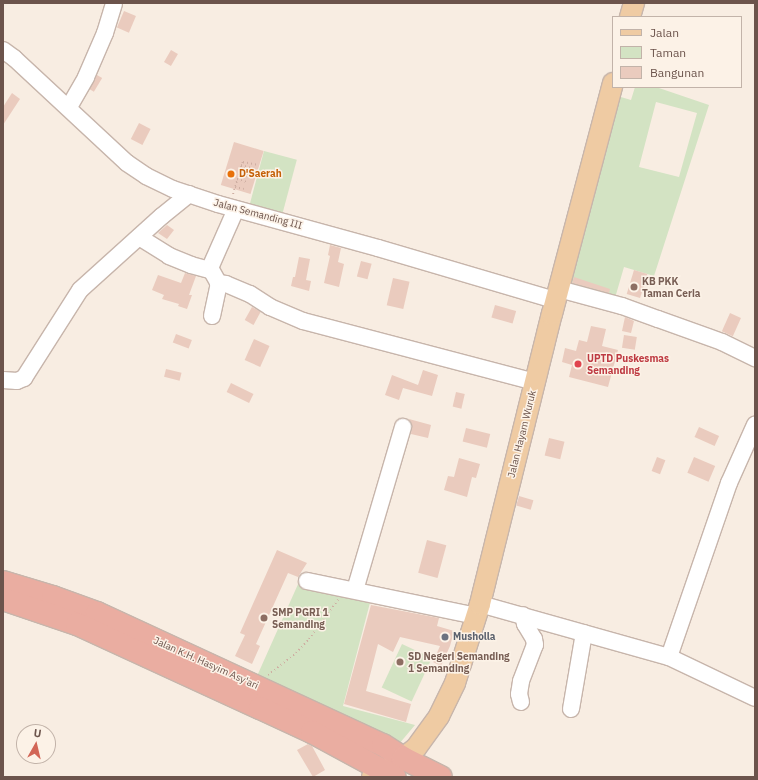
<!DOCTYPE html>
<html>
<head>
<meta charset="utf-8">
<style>
	body { margin:0 }
	#map { position:relative; width:758px; height:780px; overflow:hidden; background:#f8ede2; font-family:"IBM Plex Sans",sans-serif }
	div>[style] { position:absolute }
	.green>* { inset:0; background:#d3e3c3; transform-origin:0 0 }
	.building>* { inset:0; background:#eacbbe; transform-origin:0 0 }
	.path>* { height:2px; margin-top:-1px; transform-origin:0; background:repeating-linear-gradient(90deg,#ceaea2 0 1px,transparent 0 4px) }
	.roads { filter:drop-shadow(1px 0 #c7b5ab) drop-shadow(-1px 0 #c7b5ab) drop-shadow(0 1px #c7b5ab) drop-shadow(0 -1px #c7b5ab) }
	.minor>* { height:16px; margin:-8px; padding:0 8px; transform-origin:8px; border-radius:8px; background:#fff }
	.major>* { height:20px; margin:-10px; padding:0 10px; transform-origin:10px; border-radius:10px; background:#efcba3 }
	.highway>* { height:22px; margin:-11px; padding:0 11px; transform-origin:11px; border-radius:11px; background:#eaada1 }
	.dots>* { width:11px; height:11px; translate:-50% -50%; box-sizing:border-box; border:2px solid #fcf2e7; border-radius:50% }
	span { translate:-50% -50%; white-space:nowrap; text-align:center; line-height:1.15; -webkit-text-stroke:3px #fcf2e7; paint-order:stroke }
	.food-label { font-size:10px; color:#c56008; font-weight:700 }
	.left { translate:0 -50%; text-align:left }
	.street-label { font-size:10px; color:#6c544c }
	.education-label { font-size:10px; color:#785e54; font-weight:700 }
	.health-label { font-size:10px; color:#be3a42; font-weight:700 }
	.worship-label { font-size:10px; color:#5b616d; font-weight:700 }
	.frame { position:absolute; inset:0; border:4px solid #6c544c; pointer-events:none }
	.legend { position:absolute; left:612px; top:16px; width:130px; height:72px; box-sizing:border-box; background:#fcf2e7; border:1px solid #c2b3a9; margin:0; padding:5px 7px; list-style:none; font-size:12px; color:#6c544c }
	.legend li { display:flex; align-items:center; gap:8px; height:20px }
	.legend b { width:20px; border:1px solid #c2b3a9 }
	.north { position:absolute; left:16px; top:724px; width:40px; height:40px; box-sizing:border-box; background:#fcf2e7; border:1px solid #c2b3a9; border-radius:50%; rotate:8deg; font-size:11px; font-weight:700; line-height:16px; text-align:center; color:#6c544c }
	.north::after { content:''; display:block; margin:auto; width:14px; height:18px; background:#d26657; clip-path:polygon(50% 0,100% 100%,50% 72%,0 100%) }
</style>
</head>
<body>
<div id="map">
	<div class="green">
		<div style="clip-path:polygon(evenodd,635px 87px,656px 87px,709px 105px,654px 276px,624px 267px,615px 298px,564px 282px,614px 95px,631px 100px,635px 87px,656px 102px,697px 113px,679px 177px,639px 167px,656px 102px)"></div>
		<div style="left:264px;top:151px;width:34px;height:55px;rotate:15deg"></div>
		<div style="clip-path:polygon(299px 582px,372px 595px,343px 706px,415px 725px,399px 744px,257px 676px)"></div>
		<div style="left:402px;top:644px;width:33px;height:48px;rotate:25deg"></div>
	</div>
	<div class="building">
		<div style="left:124px;top:11px;width:13px;height:18px;rotate:23deg"></div>
		<div style="left:171px;top:50px;width:8px;height:14px;rotate:30deg"></div>
		<div style="left:97px;top:75px;width:6px;height:16px;rotate:31deg"></div>
		<div style="clip-path:polygon(12px 93px,20px 99px,3px 125px,3px 107px)"></div>
		<div style="left:139px;top:123px;width:13px;height:18px;rotate:27deg"></div>
		<div style="left:234px;top:142px;width:31px;height:45px;rotate:17deg"></div>
		<div style="clip-path:polygon(167px 225px,174px 230px,167px 239px,158px 233px)"></div>
		<div style="clip-path:polygon(330px 245px,341px 248px,338px 262px,344px 264px,339px 287px,324px 283px,330px 256px,328px 255px)"></div>
		<div style="clip-path:polygon(299px 257px,310px 259px,306px 280px,311px 281px,309px 291px,291px 286px,293px 277px,295px 277px)"></div>
		<div style="left:361px;top:261px;width:11px;height:16px;rotate:15deg"></div>
		<div style="left:634px;top:270px;width:14px;height:25px;rotate:17deg"></div>
		<div style="clip-path:polygon(185px 273px,196px 276px,189px 295px,192px 295px,187px 309px,178px 306px,179px 304px,162px 299px,164px 295px,152px 290px,158px 275px,181px 283px)"></div>
		<div style="clip-path:polygon(574px 277px,610px 289px,609px 293px,572px 283px)"></div>
		<div style="left:393px;top:278px;width:17px;height:28px;rotate:13deg"></div>
		<div style="left:495px;top:305px;width:22px;height:13px;rotate:16deg"></div>
		<div style="left:252px;top:307px;width:10px;height:15px;rotate:29deg"></div>
		<div style="left:730px;top:313px;width:12px;height:20px;rotate:24deg"></div>
		<div style="clip-path:polygon(625px 317px,634px 321px,631px 333px,622px 331px)"></div>
		<div style="clip-path:polygon(591px 326px,606px 329px,602px 346px,618px 350px,608px 387px,569px 377px,572px 365px,562px 362px,565px 348px,576px 351px,579px 340px,587px 342px)"></div>
		<div style="left:176px;top:334px;width:17px;height:9px;rotate:21deg"></div>
		<div style="left:624px;top:335px;width:13px;height:13px;rotate:9deg"></div>
		<div style="left:254px;top:339px;width:17px;height:23px;rotate:24deg"></div>
		<div style="left:166px;top:369px;width:16px;height:8px;rotate:14deg"></div>
		<div style="clip-path:polygon(423px 370px,438px 375px,432px 396px,403px 388px,399px 400px,385px 395px,392px 375px,418px 385px)"></div>
		<div style="left:231px;top:383px;width:25px;height:10px;rotate:26deg"></div>
		<div style="left:456px;top:392px;width:9px;height:15px;rotate:13deg"></div>
		<div style="clip-path:polygon(409px 419px,431px 425px,428px 438px,411px 434px,412px 425px)"></div>
		<div style="left:699px;top:427px;width:22px;height:11px;rotate:24deg"></div>
		<div style="left:466px;top:428px;width:25px;height:14px;rotate:14deg"></div>
		<div style="left:549px;top:438px;width:16px;height:18px;rotate:14deg"></div>
		<div style="left:657px;top:457px;width:9px;height:15px;rotate:21deg"></div>
		<div style="left:694px;top:457px;width:23px;height:17px;rotate:23deg"></div>
		<div style="clip-path:polygon(459px 458px,480px 464px,476px 478px,472px 477px,467px 497px,444px 490px,448px 476px,454px 477px)"></div>
		<div style="left:519px;top:496px;width:15px;height:10px;rotate:16deg"></div>
		<div style="left:427px;top:540px;width:20px;height:34px;rotate:15deg"></div>
		<div style="clip-path:polygon(277px 550px,307px 563px,298px 577px,288px 573px,256px 644px,260px 646px,252px 664px,235px 656px,245px 635px,240px 633px)"></div>
		<div style="clip-path:polygon(371px 605px,439px 618px,437px 626px,454px 631px,450px 646px,441px 666px,433px 662px,440px 646px,400px 637px,393px 652px,378px 644px,366px 691px,411px 704px,406px 722px,344px 704px)"></div>
		<div style="clip-path:polygon(308px 744px,312px 746px,325px 770px,313px 777px,297px 750px)"></div>
	</div>
	<div class="path">
		<div style="left:241px;top:165px;width:10px;rotate:17deg"></div>
		<div style="left:239px;top:173px;width:9px;rotate:18deg"></div>
		<div style="left:237px;top:179px;width:10px;rotate:17deg"></div>
		<div style="left:235px;top:187px;width:9px;rotate:13deg"></div>
		<div style="left:233px;top:194px;width:34px;rotate:-73deg"></div>
		<div style="left:243px;top:162px;width:15px;rotate:11deg"></div>
		<div style="left:268px;top:675px;width:36px;rotate:-38deg"></div>
		<div style="left:296px;top:653px;width:19px;rotate:-47deg"></div>
		<div style="left:309px;top:639px;width:49px;rotate:-53.4deg"></div>
	</div>
	<div class="roads">
		<div class="minor">
			<div style="left:3px;top:50px;width:14px;rotate:36deg"></div>
			<div style="left:14px;top:58px;width:154px;rotate:42.9deg"></div>
			<div style="left:127px;top:163px;width:23px;rotate:34deg"></div>
			<div style="left:146px;top:176px;width:30px;rotate:26deg"></div>
			<div style="left:173px;top:189px;width:47px;rotate:18.4deg"></div>
			<div style="left:218px;top:204px;width:166px;rotate:15.4deg"></div>
			<div style="left:378px;top:248px;width:184px;rotate:16.4deg"></div>
			<div style="left:69px;top:107px;width:34px;rotate:-60deg"></div>
			<div style="left:86px;top:77px;width:48px;rotate:-66.6deg"></div>
			<div style="left:105px;top:33px;width:31px;rotate:-73deg"></div>
			<div style="left:139px;top:237px;width:36px;rotate:32deg"></div>
			<div style="left:169px;top:256px;width:24px;rotate:22deg"></div>
			<div style="left:191px;top:265px;width:20px;rotate:15deg"></div>
			<div style="left:218px;top:283px;width:8px;rotate:7deg"></div>
			<div style="left:226px;top:284px;width:26px;rotate:23deg"></div>
			<div style="left:250px;top:294px;width:24px;rotate:33deg"></div>
			<div style="left:270px;top:307px;width:36px;rotate:23deg"></div>
			<div style="left:303px;top:321px;width:240px;rotate:14.7deg"></div>
			<div style="left:559px;top:289px;width:65px;rotate:15.1deg"></div>
			<div style="left:622px;top:306px;width:38px;rotate:20deg"></div>
			<div style="left:658px;top:319px;width:68px;rotate:19.8deg"></div>
			<div style="left:722px;top:342px;width:37px;rotate:26deg"></div>
			<div style="left:212px;top:316px;width:33px;rotate:-78deg"></div>
			<div style="left:219px;top:284px;width:18px;rotate:-119deg"></div>
			<div style="left:210px;top:268px;width:64px;rotate:-66.2deg"></div>
			<div style="left:3px;top:380px;width:14px;rotate:4deg"></div>
			<div style="left:17px;top:381px;width:8px;rotate:-23deg"></div>
			<div style="left:24px;top:378px;width:104px;rotate:-57.5deg"></div>
			<div style="left:80px;top:290px;width:110px;rotate:-42.1deg"></div>
			<div style="left:162px;top:216px;width:35px;rotate:-39deg"></div>
			<div style="left:307px;top:581px;width:173px;rotate:11.7deg"></div>
			<div style="left:355px;top:590px;width:170px;rotate:-73.6deg"></div>
			<div style="left:480px;top:604px;width:196px;rotate:15.7deg"></div>
			<div style="left:669px;top:657px;width:184px;rotate:-71deg"></div>
			<div style="left:729px;top:483px;width:64px;rotate:-65.9deg"></div>
			<div style="left:669px;top:657px;width:95px;rotate:25.5deg"></div>
			<div style="left:521px;top:702px;width:8px;rotate:-104deg"></div>
			<div style="left:519px;top:694px;width:13px;rotate:-81deg"></div>
			<div style="left:521px;top:681px;width:39px;rotate:-69deg"></div>
			<div style="left:535px;top:645px;width:6px;rotate:-99deg"></div>
			<div style="left:534px;top:639px;width:17px;rotate:-121deg"></div>
			<div style="left:525px;top:624px;width:9px;rotate:-103deg"></div>
			<div style="left:571px;top:709px;width:77px;rotate:-80.3deg"></div>
		</div>
		<div class="major">
			<div style="left:630px;top:17px;width:15px;rotate:-74deg"></div>
			<div style="left:372px;top:777px;width:23px;rotate:-29deg"></div>
			<div style="left:392px;top:766px;width:30px;rotate:-37deg"></div>
			<div style="left:416px;top:748px;width:39px;rotate:-54deg"></div>
			<div style="left:439px;top:716px;width:37px;rotate:-64deg"></div>
			<div style="left:455px;top:683px;width:83px;rotate:-72.4deg"></div>
			<div style="left:480px;top:604px;width:299px;rotate:-76.1deg"></div>
			<div style="left:552px;top:314px;width:239px;rotate:-75.2deg"></div>
		</div>
		<div class="highway">
			<div style="left:3px;top:582px;width:52px;rotate:16.7deg"></div>
			<div style="left:53px;top:597px;width:47px;rotate:20deg"></div>
			<div style="left:97px;top:613px;width:315px;rotate:24.8deg"></div>
			<div style="left:383px;top:745px;width:24px;rotate:33deg"></div>
			<div style="left:403px;top:758px;width:42px;rotate:26.6deg"></div>
			<div style="left:3px;top:599px;width:78px;rotate:18.7deg"></div>
			<div style="left:77px;top:624px;width:201px;rotate:24.7deg"></div>
			<div style="left:260px;top:708px;width:57px;rotate:24.8deg"></div>
			<div style="left:312px;top:732px;width:94px;rotate:28.5deg"></div>
		</div>
	</div>
	<div class="dots">
		<div style="left:231px;top:174px;background:#e8710a"></div>
		<div style="left:634px;top:287px;background:#8d6e63"></div>
		<div style="left:578px;top:364px;background:#e0444e"></div>
		<div style="left:264px;top:618px;background:#8d6e63"></div>
		<div style="left:445px;top:637px;background:#6b7280"></div>
		<div style="left:400px;top:662px;background:#8d6e63"></div>
	</div>
	<div class="food-label">
		<span class="left" style="left:239px;top:174px">D'Saerah</span>
	</div>
	<div class="street-label">
		<span style="left:258px;top:214px;rotate:15deg">Jalan Semanding III</span>
		<span style="left:522px;top:434px;rotate:-76deg">Jalan Hayam Wuruk</span>
		<span style="left:206px;top:663px;rotate:24deg">Jalan K.H. Hasyim Asy'ari</span>
	</div>
	<div class="education-label">
		<span class="left" style="left:642px;top:287px">KB PKK<br>Taman Ceria</span>
		<span class="left" style="left:272px;top:618px">SMP PGRI 1<br>Semanding</span>
		<span class="left" style="left:408px;top:662px">SD Negeri Semanding<br>1 Semanding</span>
	</div>
	<div class="health-label">
		<span class="left" style="left:587px;top:364px">UPTD Puskesmas<br>Semanding</span>
	</div>
	<div class="worship-label">
		<span class="left" style="left:453px;top:637px">Musholla</span>
	</div>
	<div class="frame"></div>
	<ul class="legend">
	<li><b style="height:5px;background:#efcba3"></b>Jalan</li>
	<li><b style="height:11px;background:#d3e3c3"></b>Taman</li>
	<li><b style="height:11px;background:#eacbbe"></b>Bangunan</li>
	</ul>
	<div class="north">U</div>
</div>
</body>
</html>
